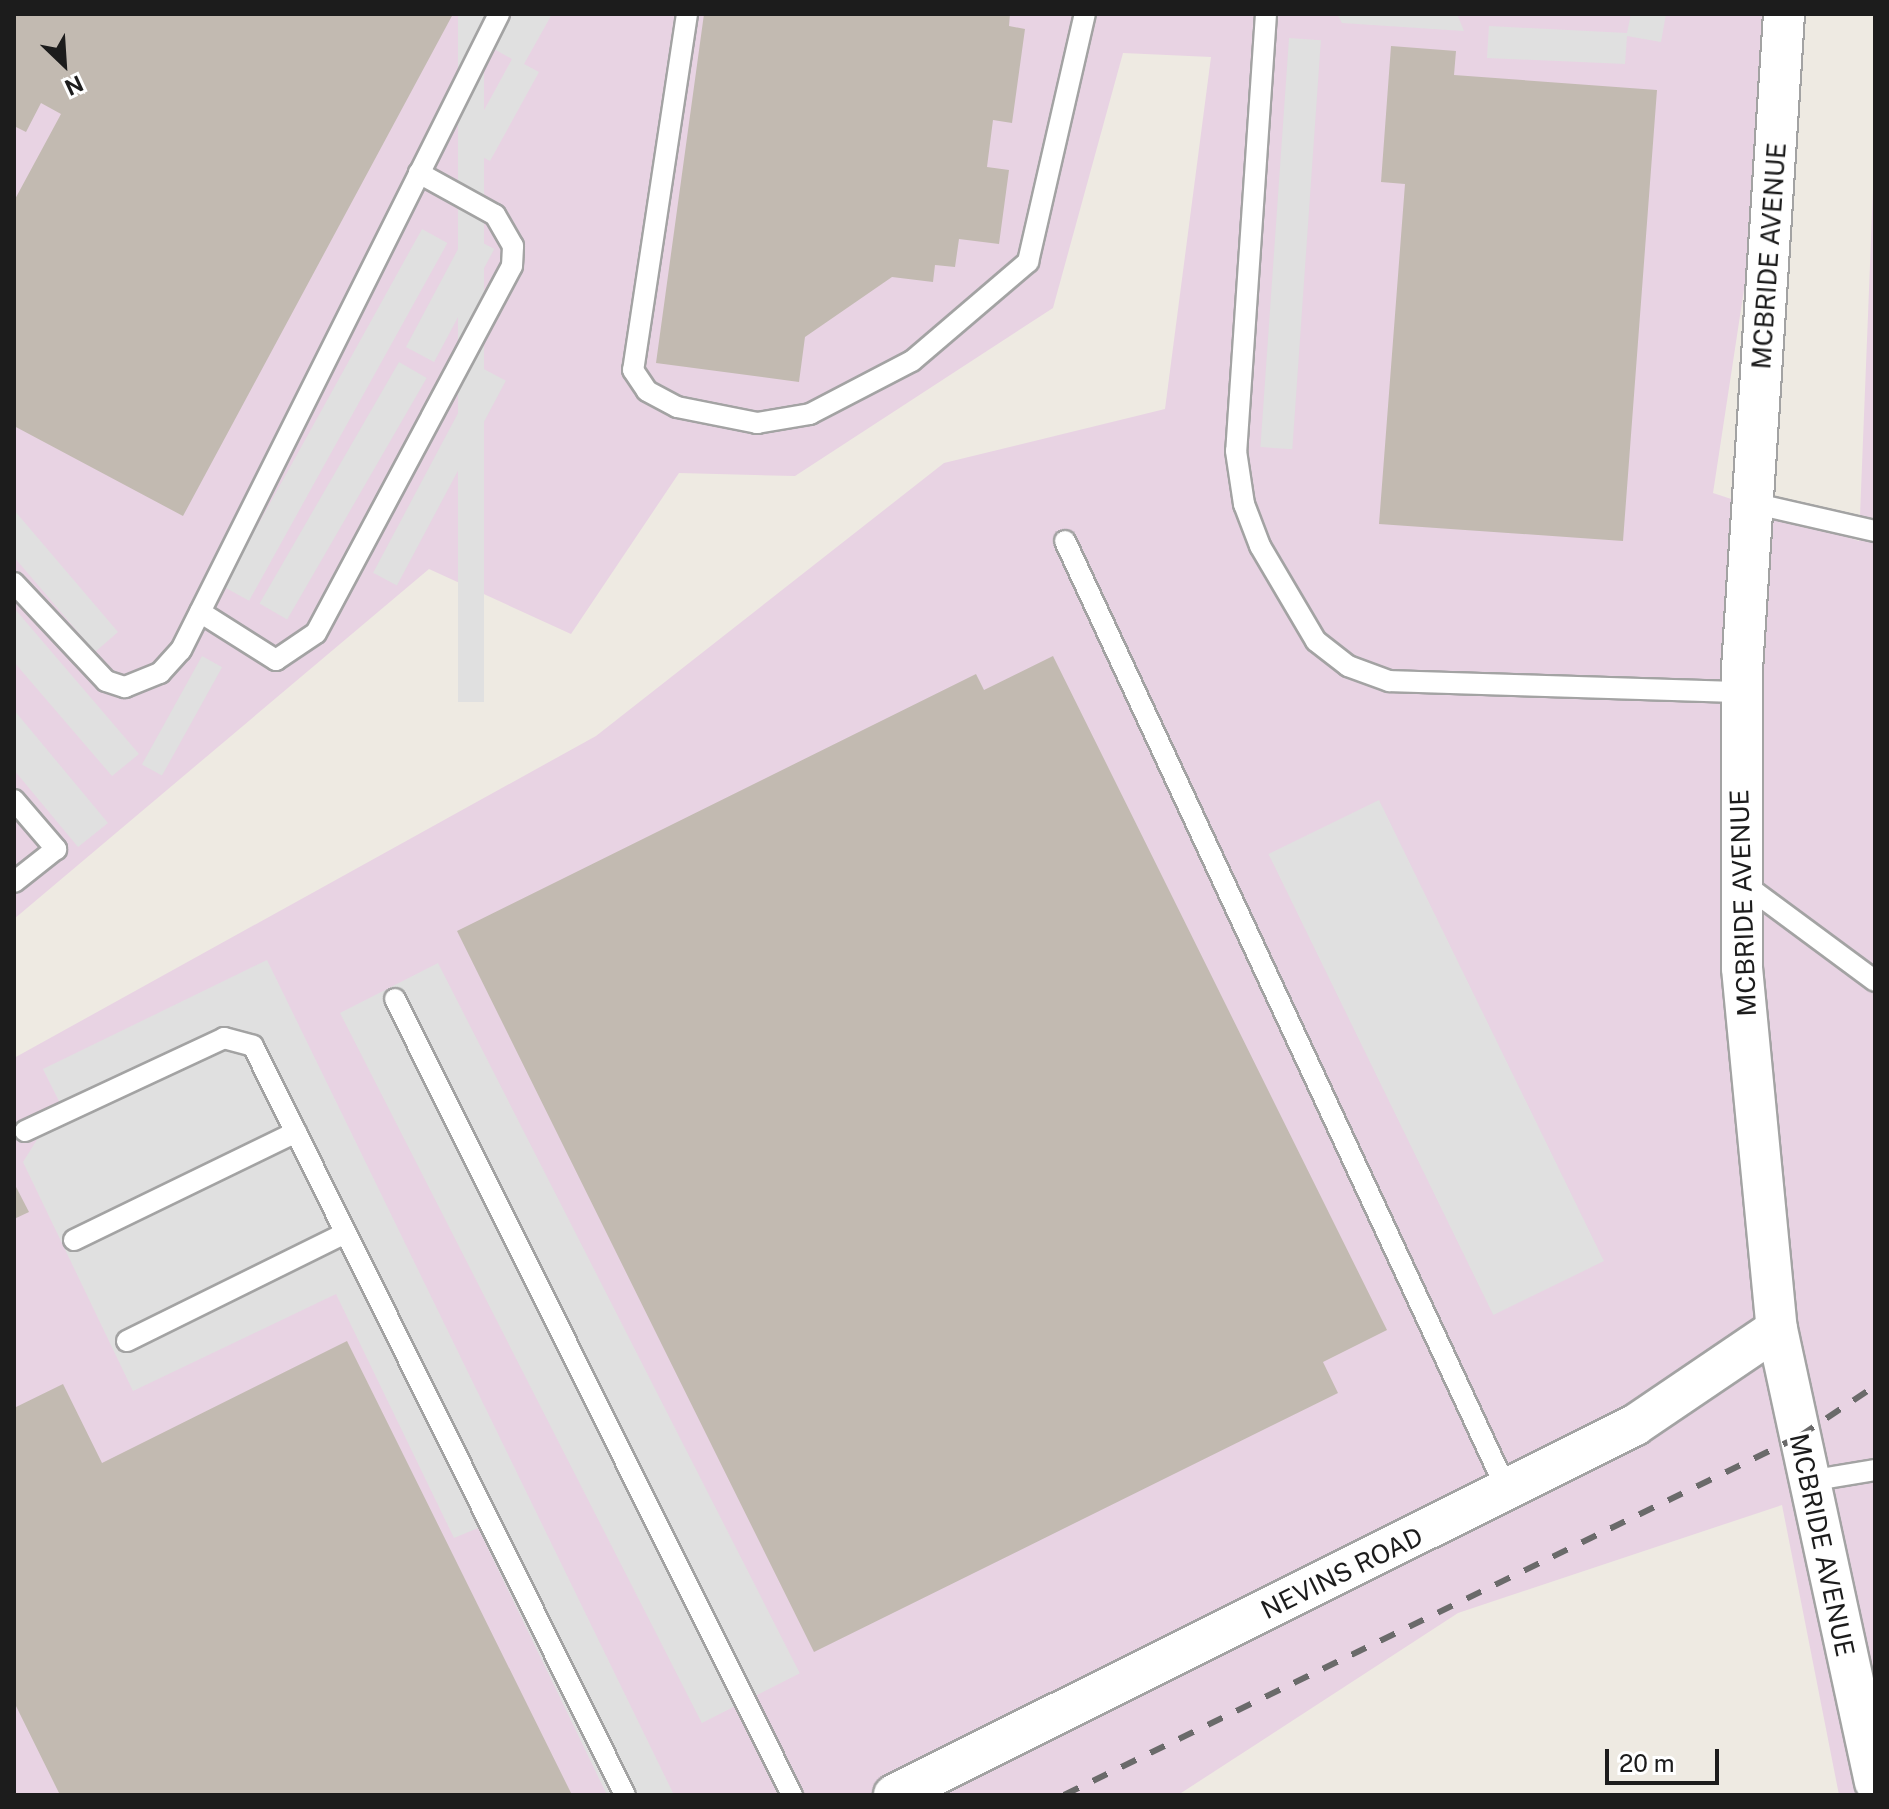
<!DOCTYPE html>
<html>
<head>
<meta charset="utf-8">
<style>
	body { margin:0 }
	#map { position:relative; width:1889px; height:1809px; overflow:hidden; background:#eeeae2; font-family:"Public Sans",sans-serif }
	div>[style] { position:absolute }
	.industrial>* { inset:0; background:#e8d3e3 }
	.parking>* { inset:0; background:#e0e0e0; transform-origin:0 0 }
	.building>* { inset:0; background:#c2bab1 }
	.roads { filter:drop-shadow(2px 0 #a3a3a3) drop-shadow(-2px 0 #a3a3a3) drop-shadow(0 2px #a3a3a3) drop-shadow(0 -2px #a3a3a3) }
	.lane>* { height:20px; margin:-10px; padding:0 10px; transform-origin:10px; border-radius:10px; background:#fff }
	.street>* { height:40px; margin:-20px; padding:0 20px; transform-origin:20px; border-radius:20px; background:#fff }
	.rail>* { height:6px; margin-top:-3px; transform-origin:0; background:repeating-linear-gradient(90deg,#6a6a6a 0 16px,transparent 0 32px) }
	span { translate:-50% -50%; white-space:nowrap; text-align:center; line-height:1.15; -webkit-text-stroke:7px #fff; paint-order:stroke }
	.street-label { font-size:26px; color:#1c1c1c }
	.frame { position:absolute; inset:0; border:16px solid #1c1c1c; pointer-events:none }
	.north { position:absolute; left:24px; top:24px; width:80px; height:80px; -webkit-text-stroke:6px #fff; paint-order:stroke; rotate:155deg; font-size:22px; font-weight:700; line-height:32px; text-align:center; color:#1c1c1c }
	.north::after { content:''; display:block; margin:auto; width:28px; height:36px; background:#1c1c1c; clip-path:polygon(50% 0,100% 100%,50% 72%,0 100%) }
	.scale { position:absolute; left:1605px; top:1749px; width:114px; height:36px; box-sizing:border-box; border:4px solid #1c1c1c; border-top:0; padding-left:10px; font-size:24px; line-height:28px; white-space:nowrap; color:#1c1c1c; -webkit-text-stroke:6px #fff; paint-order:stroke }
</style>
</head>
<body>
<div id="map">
	<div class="industrial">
		<div style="clip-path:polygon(14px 14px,1786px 14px,1713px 493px,1859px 541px,1875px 139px,1875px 1795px,1839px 1795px,1782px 1505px,1458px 1613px,1178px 1795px,14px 1795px,14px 1058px,596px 736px,944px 463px,1165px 409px,1211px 57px,1123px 53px,1053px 308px,795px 476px,679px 473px,571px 634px,429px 569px,14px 919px)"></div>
	</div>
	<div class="parking">
		<div style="left:458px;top:14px;width:26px;height:688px"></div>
		<div style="clip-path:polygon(513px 14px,552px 14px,524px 64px,539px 72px,490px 161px,464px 147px,512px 59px,494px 49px)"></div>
		<div style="clip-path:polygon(1337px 14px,1457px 14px,1464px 31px,1342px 23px)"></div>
		<div style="clip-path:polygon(1631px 14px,1666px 14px,1661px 42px,1627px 36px,1625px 64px,1487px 58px,1489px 26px,1627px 33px)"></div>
		<div style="left:1289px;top:38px;width:32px;height:410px;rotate:4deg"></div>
		<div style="left:422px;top:229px;width:29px;height:409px;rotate:29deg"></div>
		<div style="left:466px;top:234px;width:32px;height:128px;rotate:28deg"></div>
		<div style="left:399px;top:362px;width:32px;height:279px;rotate:30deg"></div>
		<div style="left:482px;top:368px;width:27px;height:232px;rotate:28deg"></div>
		<div style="clip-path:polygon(14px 510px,118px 632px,95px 652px,14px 557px)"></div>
		<div style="clip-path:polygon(14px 608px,139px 754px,112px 776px,14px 662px)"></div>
		<div style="left:202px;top:656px;width:23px;height:124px;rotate:29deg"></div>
		<div style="clip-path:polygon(14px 710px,108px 823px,78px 847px,14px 770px)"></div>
		<div style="left:1379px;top:800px;width:513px;height:123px;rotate:64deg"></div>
		<div style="clip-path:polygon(267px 960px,674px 1795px,607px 1795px,478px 1528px,454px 1538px,336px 1294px,133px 1391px,23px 1162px,60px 1103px,43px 1069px)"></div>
		<div style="left:438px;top:963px;width:797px;height:110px;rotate:63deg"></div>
	</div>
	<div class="building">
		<div style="clip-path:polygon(14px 14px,453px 14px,183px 516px,14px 426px,14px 201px,61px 114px,41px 103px,26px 132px,14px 126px)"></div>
		<div style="clip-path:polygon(704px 14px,1010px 14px,1009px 26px,1025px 29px,1012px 123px,993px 120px,987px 167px,1009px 170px,999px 244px,959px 239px,955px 267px,935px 265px,933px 282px,892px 277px,805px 337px,799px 382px,656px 363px)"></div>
		<div style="clip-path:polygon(1391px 46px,1456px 51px,1454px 75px,1657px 90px,1623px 541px,1379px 524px,1405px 184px,1381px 182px)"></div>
		<div style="clip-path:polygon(1053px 656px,1387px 1330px,1323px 1362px,1338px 1393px,814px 1652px,457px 931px,976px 674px,984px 690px)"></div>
		<div style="clip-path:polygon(14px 1183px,29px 1212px,14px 1219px)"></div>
		<div style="clip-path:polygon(347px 1341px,572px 1795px,60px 1795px,14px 1702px,14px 1408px,63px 1384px,102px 1463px)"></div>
	</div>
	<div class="roads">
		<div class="lane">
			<div style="left:687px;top:14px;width:360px;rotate:98.6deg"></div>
			<div style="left:633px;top:370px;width:25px;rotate:56deg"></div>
			<div style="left:647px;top:391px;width:34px;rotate:28deg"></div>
			<div style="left:677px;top:407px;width:82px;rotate:11.3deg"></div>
			<div style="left:757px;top:423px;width:54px;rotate:-9.6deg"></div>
			<div style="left:810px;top:414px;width:115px;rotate:-27.5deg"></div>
			<div style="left:912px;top:361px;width:153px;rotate:-40.5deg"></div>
			<div style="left:1028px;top:262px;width:254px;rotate:-77.1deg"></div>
			<div style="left:1266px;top:14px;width:438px;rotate:93.9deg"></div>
			<div style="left:1236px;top:451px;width:54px;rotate:81.4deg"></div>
			<div style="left:1244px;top:504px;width:45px;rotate:69.1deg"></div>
			<div style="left:1260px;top:546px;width:110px;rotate:59.5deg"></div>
			<div style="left:1316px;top:641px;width:41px;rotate:38deg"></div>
			<div style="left:1348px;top:666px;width:44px;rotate:20.1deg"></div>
			<div style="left:1389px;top:681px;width:353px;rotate:1.8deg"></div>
			<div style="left:1752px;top:503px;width:126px;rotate:12.8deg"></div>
			<div style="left:1065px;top:541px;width:1047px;rotate:65.03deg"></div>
			<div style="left:14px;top:583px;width:134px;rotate:46.8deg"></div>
			<div style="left:106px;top:681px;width:20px;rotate:18deg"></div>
			<div style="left:125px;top:687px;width:38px;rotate:-22deg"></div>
			<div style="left:160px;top:673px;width:31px;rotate:-48deg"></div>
			<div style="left:181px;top:650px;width:711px;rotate:-63.43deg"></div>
			<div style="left:200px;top:612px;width:90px;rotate:32.3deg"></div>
			<div style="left:276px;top:660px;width:48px;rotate:-34deg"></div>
			<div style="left:316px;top:633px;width:416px;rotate:-61.9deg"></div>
			<div style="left:512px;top:266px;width:20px;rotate:-87deg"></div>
			<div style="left:513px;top:246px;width:36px;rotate:-120deg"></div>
			<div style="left:495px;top:215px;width:87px;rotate:-151.1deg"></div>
			<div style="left:14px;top:800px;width:65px;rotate:49.4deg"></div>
			<div style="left:56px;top:849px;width:53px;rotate:141.8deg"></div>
			<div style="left:1740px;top:881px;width:168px;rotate:36.5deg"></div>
			<div style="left:395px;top:999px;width:890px;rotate:63.49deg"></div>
			<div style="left:25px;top:1131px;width:220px;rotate:-25deg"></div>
			<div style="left:224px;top:1038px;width:30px;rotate:15deg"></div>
			<div style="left:253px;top:1046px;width:836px;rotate:63.59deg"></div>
			<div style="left:74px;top:1240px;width:247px;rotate:-25.9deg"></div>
			<div style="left:127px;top:1341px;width:244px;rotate:-26.3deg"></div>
			<div style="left:1809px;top:1481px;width:67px;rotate:-9.5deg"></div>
		</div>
		<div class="street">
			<div style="left:1784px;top:14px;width:655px;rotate:93.67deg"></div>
			<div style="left:1742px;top:668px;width:300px;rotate:90deg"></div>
			<div style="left:1742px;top:968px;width:363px;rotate:84.5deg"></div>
			<div style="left:1777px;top:1329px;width:463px;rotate:77.8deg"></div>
			<div style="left:894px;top:1795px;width:828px;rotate:-26.53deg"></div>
			<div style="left:1635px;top:1425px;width:171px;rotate:-34.1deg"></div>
		</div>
	</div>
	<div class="rail">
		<div style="left:1064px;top:1795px;width:819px;rotate:-26deg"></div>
		<div style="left:1800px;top:1436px;width:90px;rotate:-33.7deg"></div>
	</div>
	<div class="street-label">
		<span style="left:1769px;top:256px;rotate:-86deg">MCBRIDE AVENUE</span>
		<span style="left:1743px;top:903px;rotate:-92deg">MCBRIDE AVENUE</span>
		<span style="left:1822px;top:1545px;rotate:78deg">MCBRIDE AVENUE</span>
		<span style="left:1342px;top:1573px;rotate:-26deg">NEVINS ROAD</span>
	</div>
	<div class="frame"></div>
	<div class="north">N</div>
	<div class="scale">20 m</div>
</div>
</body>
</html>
